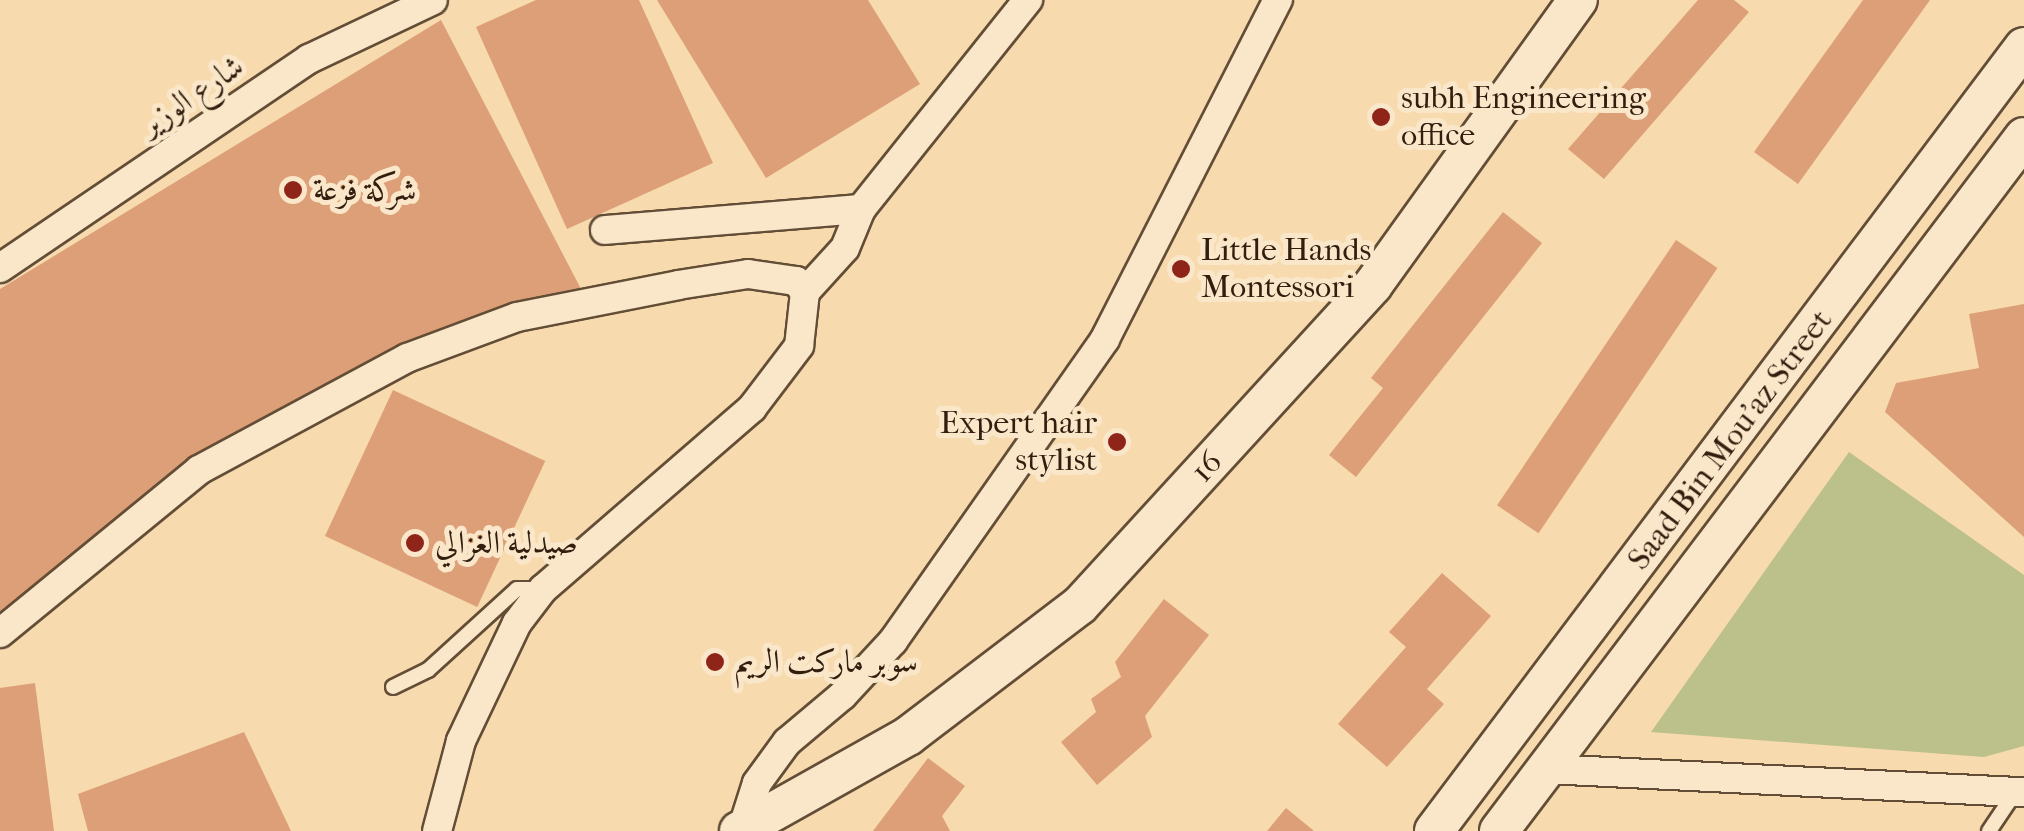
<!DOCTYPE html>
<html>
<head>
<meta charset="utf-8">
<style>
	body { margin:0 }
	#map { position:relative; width:2024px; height:831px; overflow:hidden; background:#f7daae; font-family:"IM FELL French Canon",Amiri,serif }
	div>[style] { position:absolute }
	.green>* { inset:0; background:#bcc08b }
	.building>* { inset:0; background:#dd9f77; transform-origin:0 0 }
	.roads { filter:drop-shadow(2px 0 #634d36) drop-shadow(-2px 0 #634d36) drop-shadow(0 2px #634d36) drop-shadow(0 -2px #634d36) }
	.lane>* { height:14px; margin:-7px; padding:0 7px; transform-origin:7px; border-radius:7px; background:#fae7ca }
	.street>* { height:28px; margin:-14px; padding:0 14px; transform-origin:14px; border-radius:14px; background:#fae7ca }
	.secondary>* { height:38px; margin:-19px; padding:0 19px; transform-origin:19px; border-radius:19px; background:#fae7ca }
	.dots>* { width:28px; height:28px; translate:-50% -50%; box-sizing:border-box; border:5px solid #fae7ca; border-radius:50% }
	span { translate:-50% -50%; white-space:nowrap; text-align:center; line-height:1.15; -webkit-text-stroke:10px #fae7ca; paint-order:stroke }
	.street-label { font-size:32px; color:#321e0e }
	.poi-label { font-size:32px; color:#321e0e }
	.left { translate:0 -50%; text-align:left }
	.right { translate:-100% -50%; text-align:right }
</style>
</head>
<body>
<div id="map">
	<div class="green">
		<div style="clip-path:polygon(1849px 452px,2024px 575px,2024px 746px,1984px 757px,1651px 732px)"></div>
	</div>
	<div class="building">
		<div style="clip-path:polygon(536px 0,639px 0,713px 163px,567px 229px,476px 27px)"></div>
		<div style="clip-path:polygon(657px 0,868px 0,920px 84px,766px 178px)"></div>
		<div style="clip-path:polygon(1698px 0,1734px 0,1749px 12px,1604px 179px,1568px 149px)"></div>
		<div style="clip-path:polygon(1863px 0,1930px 0,1798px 184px,1754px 152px)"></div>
		<div style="clip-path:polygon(441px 20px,581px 289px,397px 348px,191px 459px,0 615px,0 289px)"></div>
		<div style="clip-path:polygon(1503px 212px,1542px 243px,1356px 477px,1329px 455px,1383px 388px,1371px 378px)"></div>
		<div style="left:1676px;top:240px;width:50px;height:320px;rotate:34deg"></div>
		<div style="clip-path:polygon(2024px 304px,2024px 537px,1885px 412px,1896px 383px,1979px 368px,1969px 314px)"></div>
		<div style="left:393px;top:390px;width:168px;height:161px;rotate:25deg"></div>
		<div style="clip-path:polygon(1442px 573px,1491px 616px,1427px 689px,1444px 704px,1387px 767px,1338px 724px,1406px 647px,1389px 632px)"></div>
		<div style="clip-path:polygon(1164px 599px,1209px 635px,1145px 716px,1152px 737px,1097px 785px,1061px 742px,1096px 712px,1091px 699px,1121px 677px,1115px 662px)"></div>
		<div style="clip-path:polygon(35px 683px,54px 831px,0 831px,0 688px)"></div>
		<div style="clip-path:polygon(244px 732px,291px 831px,88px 831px,78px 794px)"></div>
		<div style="clip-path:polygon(928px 758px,965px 786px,942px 816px,950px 831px,873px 831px)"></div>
		<div style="clip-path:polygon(1286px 808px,1314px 831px,1267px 831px)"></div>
	</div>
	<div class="roads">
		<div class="lane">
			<div style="left:393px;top:687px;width:39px;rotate:-26deg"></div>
			<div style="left:428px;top:670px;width:120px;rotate:-42.3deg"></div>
			<div style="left:517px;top:589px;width:25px"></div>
			<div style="left:1989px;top:831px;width:45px;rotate:-56deg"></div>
		</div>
		<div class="street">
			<div style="left:605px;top:230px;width:257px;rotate:-4.7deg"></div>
			<div style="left:0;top:268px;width:373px;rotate:-34.1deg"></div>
			<div style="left:309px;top:59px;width:137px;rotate:-25.4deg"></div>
			<div style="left:805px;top:292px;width:59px;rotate:-47.7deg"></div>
			<div style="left:845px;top:248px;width:42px;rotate:-67.7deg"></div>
			<div style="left:861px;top:209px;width:268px;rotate:-51.4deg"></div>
			<div style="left:0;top:633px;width:257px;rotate:-39.3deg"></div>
			<div style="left:199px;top:470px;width:236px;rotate:-28.3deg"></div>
			<div style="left:407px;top:358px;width:117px;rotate:-20.4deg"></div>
			<div style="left:517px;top:317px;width:164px;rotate:-11.2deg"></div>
			<div style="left:678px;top:285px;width:71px;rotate:-8.9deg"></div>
			<div style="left:748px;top:274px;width:49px;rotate:8.3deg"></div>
			<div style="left:796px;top:281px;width:14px;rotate:51deg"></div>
			<div style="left:805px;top:292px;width:54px;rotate:96.3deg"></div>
			<div style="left:799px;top:346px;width:78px;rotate:127.2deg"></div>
			<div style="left:752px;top:408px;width:276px;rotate:139.1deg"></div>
			<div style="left:543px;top:589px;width:43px;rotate:127.4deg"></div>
			<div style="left:517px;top:623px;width:131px;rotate:115.4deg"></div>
			<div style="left:461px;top:741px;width:93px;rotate:104.9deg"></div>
			<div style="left:1547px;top:769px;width:478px;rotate:2.8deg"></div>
			<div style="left:742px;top:830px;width:49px;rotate:-72.3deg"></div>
			<div style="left:757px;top:783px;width:51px;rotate:-53.8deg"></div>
			<div style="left:787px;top:742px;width:73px;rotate:-40deg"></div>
			<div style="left:843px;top:695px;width:74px;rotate:-47.2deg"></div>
			<div style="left:893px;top:641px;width:369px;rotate:-54.9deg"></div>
			<div style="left:1105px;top:339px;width:381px;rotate:-63deg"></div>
		</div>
		<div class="secondary">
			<div style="left:739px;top:831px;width:194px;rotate:-29.3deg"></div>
			<div style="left:908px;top:736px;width:216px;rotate:-37.3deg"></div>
			<div style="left:1080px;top:605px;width:434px;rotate:-47.5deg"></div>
			<div style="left:1373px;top:285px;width:351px;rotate:-54.3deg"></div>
			<div style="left:1434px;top:831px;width:981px;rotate:-53.04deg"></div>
			<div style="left:1499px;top:831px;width:870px;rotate:-52.89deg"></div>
		</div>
	</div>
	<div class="dots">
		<div style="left:1381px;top:117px;background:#8f2418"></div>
		<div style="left:293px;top:190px;background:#8f2418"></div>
		<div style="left:1181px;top:269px;background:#8f2418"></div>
		<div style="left:1117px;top:442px;background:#8f2418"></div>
		<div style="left:415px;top:543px;background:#8f2418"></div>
		<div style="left:715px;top:662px;background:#8f2418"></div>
	</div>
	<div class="street-label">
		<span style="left:192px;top:96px;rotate:-34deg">شارع الوزير</span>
		<span style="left:1730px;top:440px;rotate:-53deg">Saad Bin Mou'az Street</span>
		<span style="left:1207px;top:467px;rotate:-48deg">16</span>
	</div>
	<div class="poi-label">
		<span class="left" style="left:1401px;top:117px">subh Engineering<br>office</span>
		<span class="left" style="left:313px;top:190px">شركة فزعة</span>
		<span class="left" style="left:1201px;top:269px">Little Hands<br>Montessori</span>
		<span class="right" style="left:1097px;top:442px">Expert hair<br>stylist</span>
		<span class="left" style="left:435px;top:543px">صيدلية الغزالي</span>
		<span class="left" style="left:735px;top:662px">سوبر ماركت الريم</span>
	</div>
</div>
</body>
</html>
